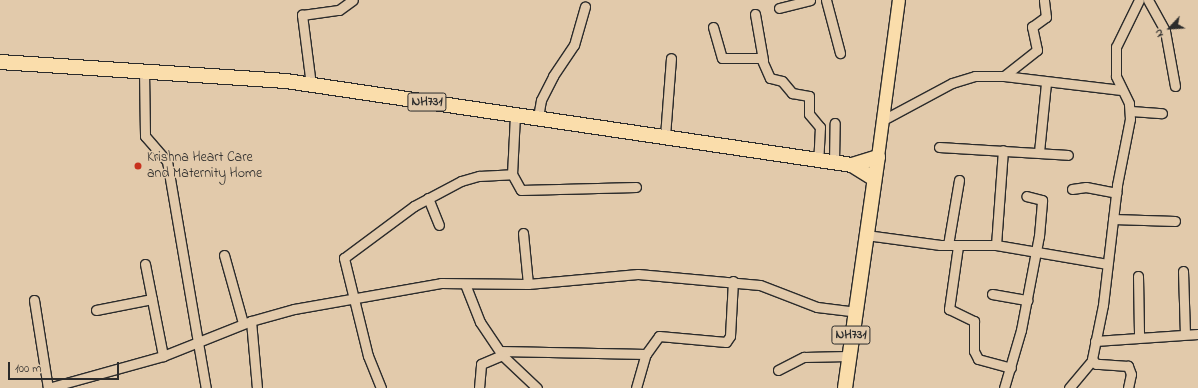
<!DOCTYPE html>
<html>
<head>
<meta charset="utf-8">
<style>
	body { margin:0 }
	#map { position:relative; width:1198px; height:388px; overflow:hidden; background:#e2caab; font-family:"Indie Flower",sans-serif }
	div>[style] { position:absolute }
	.roads { filter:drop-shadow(1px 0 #2b2b2b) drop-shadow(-1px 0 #2b2b2b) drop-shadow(0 1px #2b2b2b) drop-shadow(0 -1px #2b2b2b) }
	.minor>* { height:9px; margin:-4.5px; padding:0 4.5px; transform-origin:4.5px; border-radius:4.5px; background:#e2caab }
	.major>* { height:12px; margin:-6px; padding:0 6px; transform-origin:6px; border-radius:6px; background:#faddab }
	.highway>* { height:14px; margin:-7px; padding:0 7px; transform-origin:7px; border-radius:7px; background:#faddab }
	.dots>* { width:11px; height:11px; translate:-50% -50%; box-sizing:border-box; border:2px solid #e2caab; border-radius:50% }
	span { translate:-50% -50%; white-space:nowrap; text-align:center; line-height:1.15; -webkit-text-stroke:3px #e2caab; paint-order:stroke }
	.shield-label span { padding:1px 3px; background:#e2caab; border:1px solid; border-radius:3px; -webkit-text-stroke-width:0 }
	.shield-label { font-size:13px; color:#2b2b2b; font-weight:700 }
	.poi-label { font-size:14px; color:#2b2b2b }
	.left { translate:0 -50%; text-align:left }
	.north { position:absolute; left:1150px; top:8px; width:40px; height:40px; -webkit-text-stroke:3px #e2caab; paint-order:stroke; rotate:245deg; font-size:11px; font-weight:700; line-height:16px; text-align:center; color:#2b2b2b }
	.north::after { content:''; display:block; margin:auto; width:14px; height:18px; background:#2b2b2b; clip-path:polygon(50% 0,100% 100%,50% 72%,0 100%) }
	.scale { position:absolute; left:8px; top:362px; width:111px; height:18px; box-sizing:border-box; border:2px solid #2b2b2b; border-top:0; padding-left:5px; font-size:12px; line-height:14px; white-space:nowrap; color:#2b2b2b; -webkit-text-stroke:3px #e2caab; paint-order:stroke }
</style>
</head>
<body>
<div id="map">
	<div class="roads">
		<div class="minor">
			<div style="left:826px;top:0;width:55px;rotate:75.2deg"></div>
			<div style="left:1148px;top:0;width:35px;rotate:61deg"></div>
			<div style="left:1165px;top:31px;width:56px;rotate:79.7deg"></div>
			<div style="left:779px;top:8px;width:32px;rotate:-14deg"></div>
			<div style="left:755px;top:14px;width:47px;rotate:80.1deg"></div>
			<div style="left:713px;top:27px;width:32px;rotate:74deg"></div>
			<div style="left:722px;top:58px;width:39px"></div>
			<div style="left:761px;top:58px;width:22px;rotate:66deg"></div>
			<div style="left:770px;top:78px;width:12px;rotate:14deg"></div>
			<div style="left:782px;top:81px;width:16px;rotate:50deg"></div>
			<div style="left:792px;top:93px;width:17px;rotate:10deg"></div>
			<div style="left:809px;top:96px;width:18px;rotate:90deg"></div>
			<div style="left:809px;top:114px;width:17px;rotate:50deg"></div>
			<div style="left:820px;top:127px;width:33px;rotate:93deg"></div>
			<div style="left:144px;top:71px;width:65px;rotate:89.1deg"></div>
			<div style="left:145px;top:136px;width:33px;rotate:49deg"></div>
			<div style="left:167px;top:161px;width:230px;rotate:80.3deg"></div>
			<div style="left:1004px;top:76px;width:42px;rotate:-38.2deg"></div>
			<div style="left:1037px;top:50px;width:24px;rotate:-102deg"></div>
			<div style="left:1032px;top:27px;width:17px;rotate:-36deg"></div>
			<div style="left:1046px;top:17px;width:17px;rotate:-97deg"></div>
			<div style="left:311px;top:85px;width:71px;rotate:-97.3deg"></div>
			<div style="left:302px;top:15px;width:37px;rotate:-8deg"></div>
			<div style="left:339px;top:10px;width:17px;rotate:-36deg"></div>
			<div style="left:1131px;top:111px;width:31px;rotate:4deg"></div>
			<div style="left:515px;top:115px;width:59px;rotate:92.9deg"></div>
			<div style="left:512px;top:174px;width:18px;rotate:61deg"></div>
			<div style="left:521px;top:190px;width:115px;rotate:-1.5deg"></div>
			<div style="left:538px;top:117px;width:17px;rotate:-80deg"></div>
			<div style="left:541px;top:100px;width:27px;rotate:-63deg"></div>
			<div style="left:553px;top:76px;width:37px;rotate:-56deg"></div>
			<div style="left:574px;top:45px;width:40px;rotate:-74deg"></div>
			<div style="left:883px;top:120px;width:78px;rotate:-28.2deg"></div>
			<div style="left:952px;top:83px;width:24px;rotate:-17deg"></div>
			<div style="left:975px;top:76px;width:29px"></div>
			<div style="left:1004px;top:76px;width:118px;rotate:6.8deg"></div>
			<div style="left:665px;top:136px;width:78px;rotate:-85.6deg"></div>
			<div style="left:939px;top:147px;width:129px;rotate:3.5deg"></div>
			<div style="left:1039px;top:152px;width:69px;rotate:-84.2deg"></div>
			<div style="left:834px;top:162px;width:39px;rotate:-89deg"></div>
			<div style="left:1072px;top:189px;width:14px;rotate:-8deg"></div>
			<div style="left:1086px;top:187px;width:31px;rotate:11deg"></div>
			<div style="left:428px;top:198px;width:29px;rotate:68deg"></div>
			<div style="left:1113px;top:219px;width:62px;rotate:1.8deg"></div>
			<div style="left:523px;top:233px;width:51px;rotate:84.4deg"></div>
			<div style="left:866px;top:235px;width:75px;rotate:7.7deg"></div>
			<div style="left:940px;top:245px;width:56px"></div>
			<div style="left:996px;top:245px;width:113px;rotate:9.7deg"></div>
			<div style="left:948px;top:245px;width:66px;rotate:-80.4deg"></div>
			<div style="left:996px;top:245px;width:95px;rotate:-85.8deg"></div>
			<div style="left:958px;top:246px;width:64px;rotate:98.1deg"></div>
			<div style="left:949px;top:309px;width:28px;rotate:26deg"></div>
			<div style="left:974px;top:321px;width:30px;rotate:90deg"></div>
			<div style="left:974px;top:351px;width:9px;rotate:63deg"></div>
			<div style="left:978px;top:359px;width:34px;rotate:15deg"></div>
			<div style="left:224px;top:255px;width:71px;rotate:74.4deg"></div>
			<div style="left:145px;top:264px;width:94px;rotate:78.9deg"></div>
			<div style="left:1183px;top:271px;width:63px;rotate:88.2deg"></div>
			<div style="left:1138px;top:276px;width:60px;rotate:89deg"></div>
			<div style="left:465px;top:284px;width:41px;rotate:68.5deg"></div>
			<div style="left:480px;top:322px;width:40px;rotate:56deg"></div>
			<div style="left:502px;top:355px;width:48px;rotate:43.3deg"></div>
			<div style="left:992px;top:294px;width:36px;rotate:10deg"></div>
			<div style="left:34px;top:300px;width:89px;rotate:81deg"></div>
			<div style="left:96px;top:310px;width:57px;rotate:-11.1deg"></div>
			<div style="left:251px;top:321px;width:67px;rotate:84.9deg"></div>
			<div style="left:1095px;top:341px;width:103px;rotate:-3.9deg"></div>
			<div style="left:500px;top:351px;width:146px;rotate:1.2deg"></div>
			<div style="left:646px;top:354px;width:22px;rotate:-54deg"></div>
			<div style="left:659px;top:336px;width:67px;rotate:5.1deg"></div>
			<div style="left:726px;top:342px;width:7px;rotate:-56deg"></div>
			<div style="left:730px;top:336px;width:55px;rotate:-86.9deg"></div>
			<div style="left:778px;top:370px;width:29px;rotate:-27deg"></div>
			<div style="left:804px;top:357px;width:44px;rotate:-1.3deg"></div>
			<div style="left:48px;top:388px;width:119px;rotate:-15.5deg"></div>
			<div style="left:163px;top:356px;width:95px;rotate:-21.7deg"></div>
			<div style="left:251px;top:321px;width:45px;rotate:-15.6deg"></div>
			<div style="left:294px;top:309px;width:149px;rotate:-10deg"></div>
			<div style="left:441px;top:283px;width:87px;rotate:0.7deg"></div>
			<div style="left:528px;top:284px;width:110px;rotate:-5.2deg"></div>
			<div style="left:638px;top:274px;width:122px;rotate:5.2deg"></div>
			<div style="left:760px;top:285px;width:61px;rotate:21.1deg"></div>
			<div style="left:817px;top:307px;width:38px;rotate:7deg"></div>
			<div style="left:381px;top:388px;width:35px;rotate:-112deg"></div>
			<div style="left:368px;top:356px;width:101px;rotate:-103.8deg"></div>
			<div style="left:344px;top:258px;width:87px;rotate:-36.6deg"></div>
			<div style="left:414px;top:206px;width:53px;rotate:-28deg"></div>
			<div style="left:461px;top:181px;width:19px;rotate:-16deg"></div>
			<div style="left:479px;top:176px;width:33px;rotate:-3deg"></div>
			<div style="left:479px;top:388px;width:24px;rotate:-85deg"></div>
			<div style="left:481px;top:364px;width:23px;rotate:-23deg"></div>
			<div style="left:636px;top:388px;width:35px;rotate:-74deg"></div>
			<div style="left:1004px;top:388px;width:60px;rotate:-73.7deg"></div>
			<div style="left:1021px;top:330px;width:96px;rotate:-79.2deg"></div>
			<div style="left:1039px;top:236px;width:36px;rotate:-85deg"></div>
			<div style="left:1042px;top:200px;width:16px;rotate:-166deg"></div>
			<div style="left:1069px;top:388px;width:35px;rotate:-50deg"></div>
			<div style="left:1128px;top:388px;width:14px;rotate:-78deg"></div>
			<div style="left:1131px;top:374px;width:9px;rotate:-111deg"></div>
			<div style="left:1128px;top:366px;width:32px;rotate:-176deg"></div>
			<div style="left:1096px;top:364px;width:6px;rotate:-129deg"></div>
			<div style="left:1092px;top:359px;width:55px;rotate:-78.5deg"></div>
			<div style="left:1103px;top:305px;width:121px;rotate:-83.3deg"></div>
			<div style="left:1117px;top:185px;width:67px;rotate:-78.9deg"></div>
			<div style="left:1130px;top:119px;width:16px;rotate:-94deg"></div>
			<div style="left:1129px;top:103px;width:30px;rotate:-116deg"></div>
			<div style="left:1116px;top:76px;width:29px;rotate:-90deg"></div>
			<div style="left:1116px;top:47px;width:52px;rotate:-63.9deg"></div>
		</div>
		<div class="major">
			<div style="left:878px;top:157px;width:158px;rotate:-82.4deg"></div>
		</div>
		<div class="highway">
			<div style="left:0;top:62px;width:287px;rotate:3.8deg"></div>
			<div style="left:286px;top:81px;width:572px;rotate:8.44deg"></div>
			<div style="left:852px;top:165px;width:26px;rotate:32deg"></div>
			<div style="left:845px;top:388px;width:233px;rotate:-81.9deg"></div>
			<div style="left:878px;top:157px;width:27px;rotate:163deg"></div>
		</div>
	</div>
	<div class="dots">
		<div style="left:138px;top:166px;background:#c8321e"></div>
	</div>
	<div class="shield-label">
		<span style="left:427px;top:102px">NH731</span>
		<span style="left:851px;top:335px">NH731</span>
	</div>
	<div class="poi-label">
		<span class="left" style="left:147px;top:166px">Krishna Heart Care<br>and Maternity Home</span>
	</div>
	<div class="north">N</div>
	<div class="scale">100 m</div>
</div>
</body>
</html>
